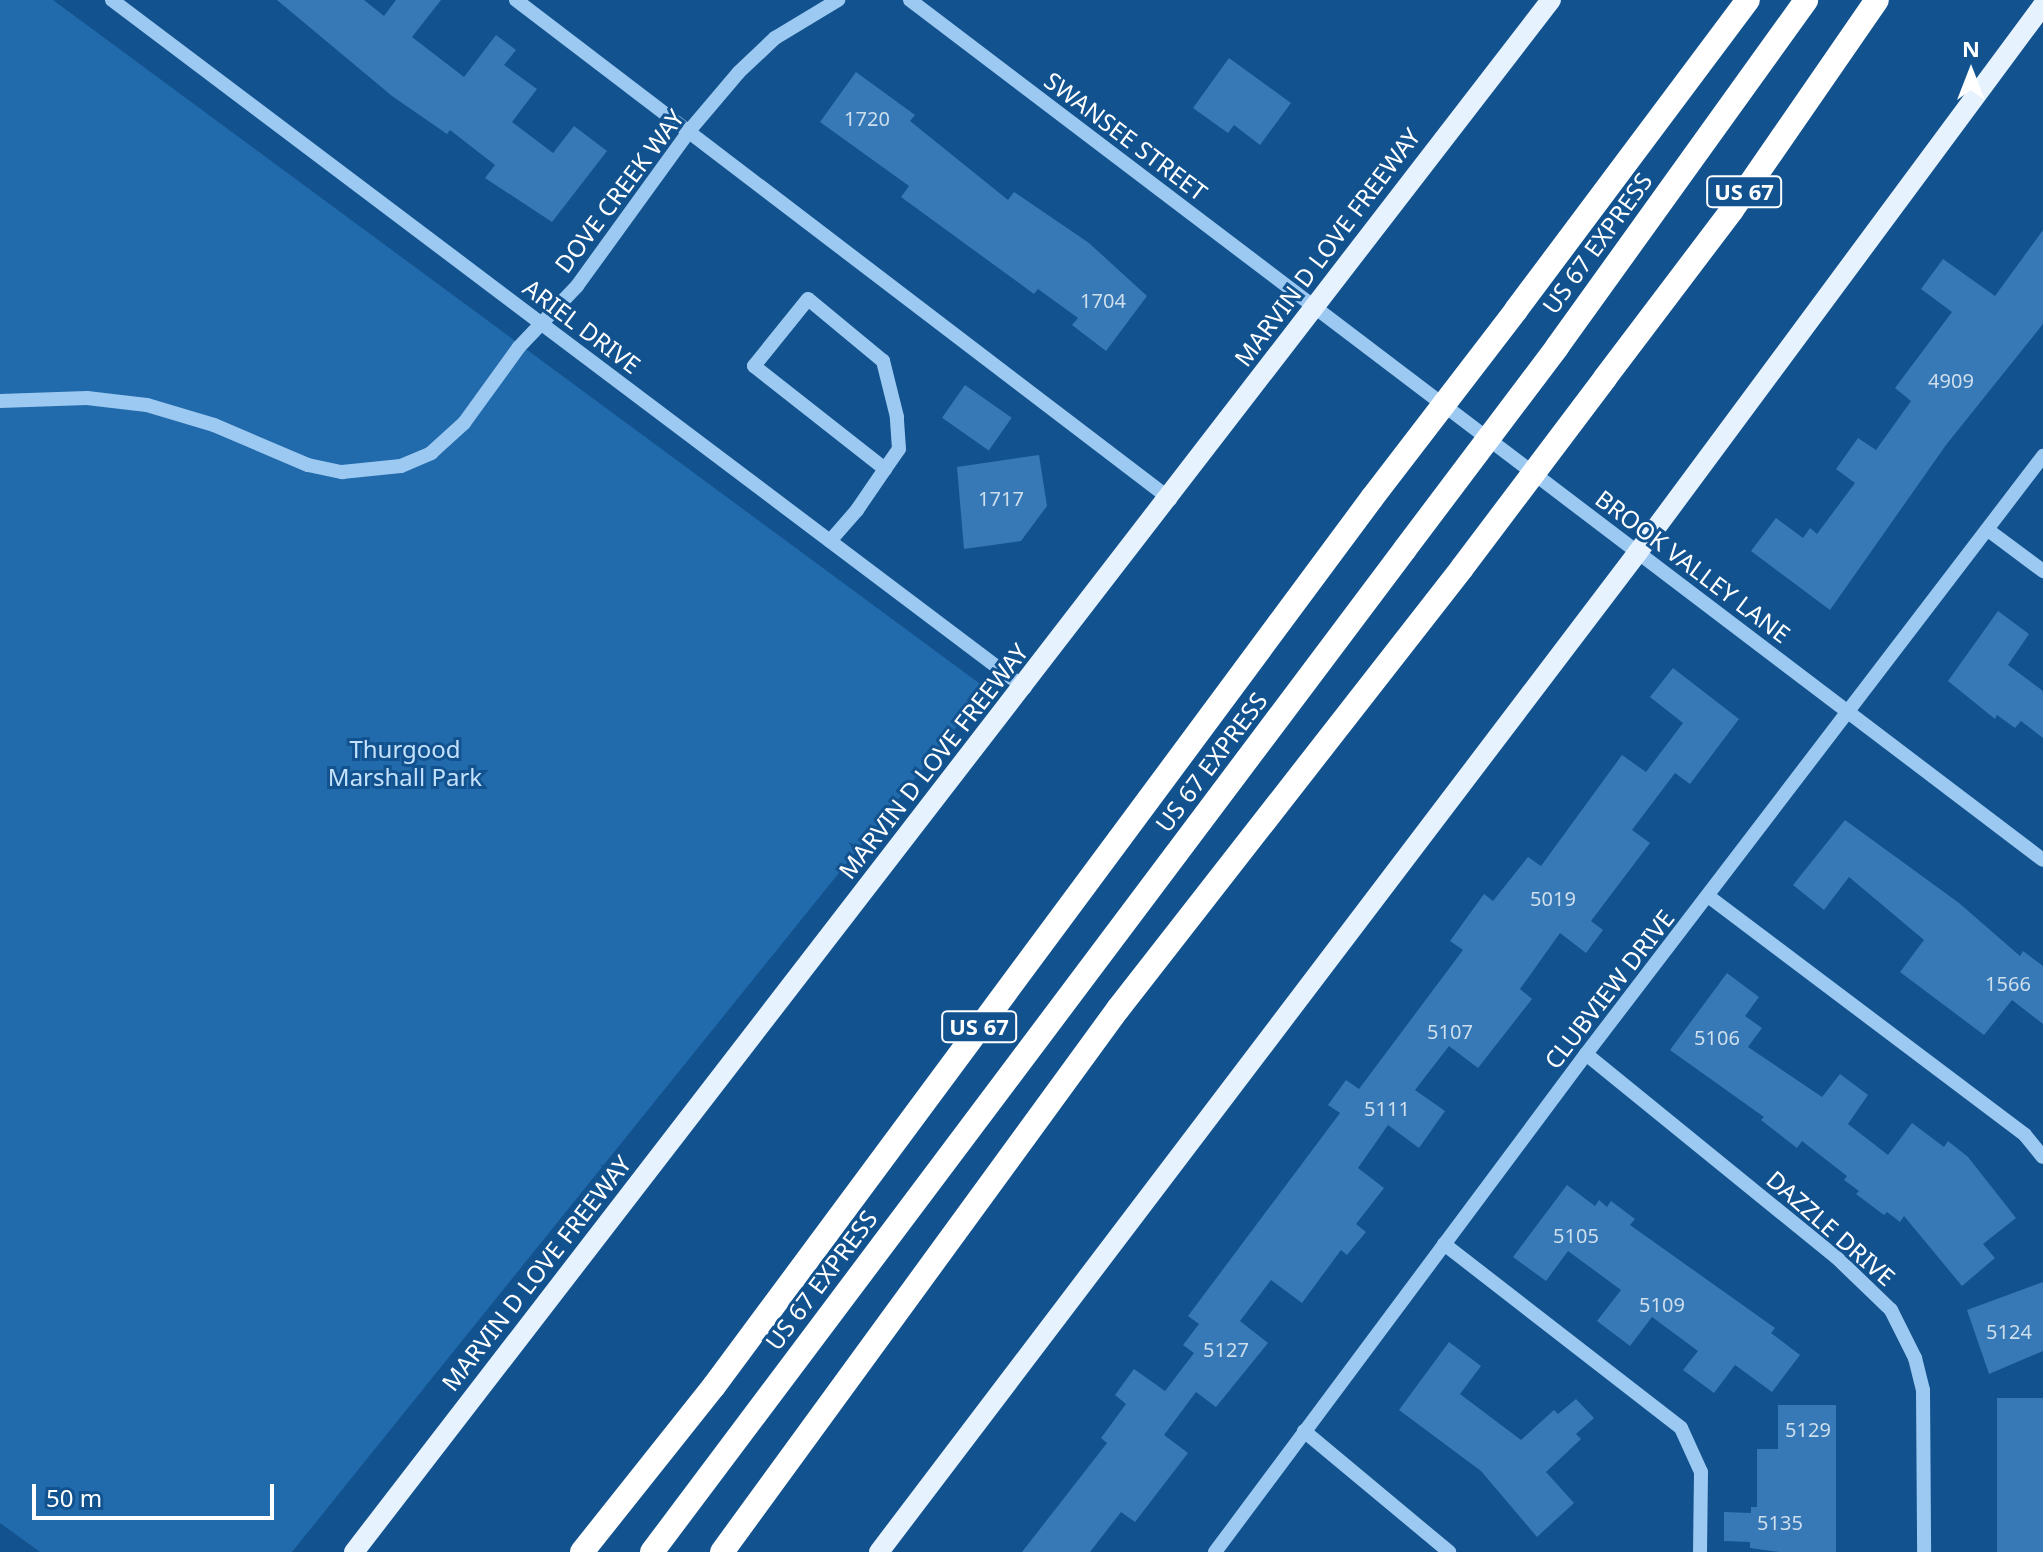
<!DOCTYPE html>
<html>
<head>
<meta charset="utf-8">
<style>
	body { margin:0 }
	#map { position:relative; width:2043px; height:1552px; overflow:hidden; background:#12528e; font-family:"Noto Sans",sans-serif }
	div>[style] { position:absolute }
	.green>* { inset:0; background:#216aac }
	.building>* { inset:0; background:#3679b6; transform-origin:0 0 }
	.minor>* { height:14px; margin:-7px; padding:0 7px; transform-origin:7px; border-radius:7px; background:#9cc9f1 }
	.major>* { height:20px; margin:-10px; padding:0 10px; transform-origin:10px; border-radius:10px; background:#e7f2ff }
	.highway>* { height:24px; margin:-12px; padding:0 12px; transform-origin:12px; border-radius:12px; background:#fff }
	.highway-bridge>* { height:24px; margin:-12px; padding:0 12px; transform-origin:12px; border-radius:12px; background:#fff }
	span { translate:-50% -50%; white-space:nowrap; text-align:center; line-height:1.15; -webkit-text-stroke:6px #12528e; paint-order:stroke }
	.number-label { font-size:20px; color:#cddeed }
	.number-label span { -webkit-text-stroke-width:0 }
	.shield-label span { padding:2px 6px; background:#12528e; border:2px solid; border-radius:6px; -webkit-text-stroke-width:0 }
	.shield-label { font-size:22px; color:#fff; font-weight:700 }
	.street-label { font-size:24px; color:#fff }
	.park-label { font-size:24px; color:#c3e1fc }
	.north { position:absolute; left:1931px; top:32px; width:80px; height:80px; -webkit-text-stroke:6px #12528e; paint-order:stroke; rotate:0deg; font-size:22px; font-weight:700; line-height:32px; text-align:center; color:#fff }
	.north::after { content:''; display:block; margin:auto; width:28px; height:36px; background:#fff; clip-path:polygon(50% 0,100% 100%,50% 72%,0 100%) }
	.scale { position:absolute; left:32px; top:1484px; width:242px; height:36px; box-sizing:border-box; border:4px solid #fff; border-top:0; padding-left:10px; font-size:24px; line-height:28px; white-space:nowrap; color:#fff; -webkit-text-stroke:6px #12528e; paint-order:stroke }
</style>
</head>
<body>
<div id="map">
	<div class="green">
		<div style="clip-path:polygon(0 0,53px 0,987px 689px,292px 1552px,40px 1552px,0 1523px)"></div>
	</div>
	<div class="building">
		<div style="clip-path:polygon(277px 0,364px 0,384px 16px,396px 0,441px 0,412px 37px,464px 77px,496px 35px,516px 50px,504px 65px,537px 89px,512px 122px,553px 153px,574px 126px,607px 151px,552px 222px,485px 178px,495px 165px,450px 130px,447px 134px,392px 96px)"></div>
		<div style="clip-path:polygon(1229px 58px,1291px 103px,1260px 145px,1234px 125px,1228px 133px,1193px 108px)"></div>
		<div style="clip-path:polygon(856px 72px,915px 115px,910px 121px,1008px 200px,1014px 192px,1089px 243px,1147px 296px,1106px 351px,1072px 325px,1078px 318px,1038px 289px,1034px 294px,901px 197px,909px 186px,820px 122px)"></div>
		<div style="clip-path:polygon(2043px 230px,2043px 324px,1946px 445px,1830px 610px,1751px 551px,1776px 518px,1803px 538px,1810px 528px,1817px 534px,1855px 483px,1836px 469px,1858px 438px,1876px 450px,1911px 401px,1895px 388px,1952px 312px,1921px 289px,1943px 259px,1995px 296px)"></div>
		<div style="left:965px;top:385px;width:57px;height:40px;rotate:35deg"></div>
		<div style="clip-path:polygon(1039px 455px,1047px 506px,1021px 541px,964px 549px,957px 467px)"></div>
		<div style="clip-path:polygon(1998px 611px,2029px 634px,2008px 665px,2043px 691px,2043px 738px,2021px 721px,2015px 728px,1997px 715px,1995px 719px,1948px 681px)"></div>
		<div style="clip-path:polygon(1673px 668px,1739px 719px,1690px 784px,1675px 773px,1632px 830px,1650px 843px,1591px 921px,1603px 930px,1586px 953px,1560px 933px,1520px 989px,1532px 999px,1478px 1068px,1449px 1046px,1415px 1090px,1445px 1111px,1419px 1148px,1388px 1125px,1358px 1168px,1384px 1188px,1356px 1224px,1366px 1232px,1347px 1255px,1341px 1250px,1302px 1303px,1271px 1280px,1240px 1321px,1268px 1343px,1216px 1407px,1196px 1392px,1164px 1435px,1188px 1453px,1135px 1522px,1121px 1512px,1090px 1552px,1022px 1552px,1107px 1443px,1101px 1438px,1126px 1404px,1115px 1395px,1134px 1369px,1165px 1391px,1194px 1353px,1183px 1345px,1199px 1324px,1188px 1316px,1340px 1113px,1328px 1105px,1346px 1080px,1359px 1089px,1463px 950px,1450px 941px,1484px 894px,1493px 901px,1528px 857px,1541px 866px,1622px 755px,1646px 772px,1683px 723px,1650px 697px)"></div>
		<div style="clip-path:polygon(1845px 820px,1959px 903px,2020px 956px,2023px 951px,2043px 966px,2043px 1024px,2012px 1000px,1984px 1035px,1900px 972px,1924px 940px,1849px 877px,1824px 910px,1793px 885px)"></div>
		<div style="clip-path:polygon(1727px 973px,1759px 997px,1745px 1016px,1762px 1028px,1748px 1047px,1822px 1097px,1840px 1074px,1868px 1095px,1848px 1124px,1888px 1155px,1912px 1123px,1944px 1147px,1948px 1141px,1968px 1157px,2016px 1218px,1983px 1244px,1995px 1258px,1962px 1286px,1904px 1216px,1900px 1222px,1887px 1212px,1884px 1215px,1856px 1194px,1859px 1191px,1844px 1180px,1847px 1176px,1802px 1141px,1797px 1148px,1761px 1120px,1764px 1117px,1670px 1050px)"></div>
		<div style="clip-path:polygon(1567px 1185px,1595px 1206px,1599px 1200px,1607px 1207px,1611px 1201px,1635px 1219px,1630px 1225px,1775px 1328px,1771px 1333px,1800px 1355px,1772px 1392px,1735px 1365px,1714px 1393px,1683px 1370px,1698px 1351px,1652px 1317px,1630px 1346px,1597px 1321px,1621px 1290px,1568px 1251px,1546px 1281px,1513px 1257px)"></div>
		<div style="clip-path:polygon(2043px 1282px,2043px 1351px,1989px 1374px,1967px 1310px)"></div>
		<div style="clip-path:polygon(1449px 1342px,1481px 1366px,1460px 1394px,1521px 1440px,1554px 1410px,1558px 1414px,1576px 1399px,1594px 1418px,1576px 1434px,1581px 1439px,1546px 1472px,1574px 1503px,1537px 1537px,1481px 1471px,1399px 1410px)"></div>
		<div style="left:2043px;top:1398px;width:154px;height:46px;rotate:90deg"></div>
		<div style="clip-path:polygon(1778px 1405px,1836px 1405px,1836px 1552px,1779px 1552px,1750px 1548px,1750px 1542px,1724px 1541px,1724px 1512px,1751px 1513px,1751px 1507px,1757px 1507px,1757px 1449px,1778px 1449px)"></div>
	</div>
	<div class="minor">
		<div style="left:112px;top:0;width:1143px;rotate:37deg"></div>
		<div style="left:516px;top:0;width:823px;rotate:37.34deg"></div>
		<div style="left:910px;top:0;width:1422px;rotate:37.2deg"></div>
		<div style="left:0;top:401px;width:87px;rotate:-2deg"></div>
		<div style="left:87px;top:398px;width:60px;rotate:6.7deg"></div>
		<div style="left:147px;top:405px;width:70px;rotate:16.6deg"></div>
		<div style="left:214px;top:425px;width:102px;rotate:23.1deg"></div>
		<div style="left:308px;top:465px;width:35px;rotate:12deg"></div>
		<div style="left:342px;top:472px;width:59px;rotate:-5.8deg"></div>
		<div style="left:401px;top:466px;width:33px;rotate:-23deg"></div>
		<div style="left:431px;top:453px;width:45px;rotate:-42.3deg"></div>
		<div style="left:464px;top:423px;width:94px;rotate:-54.1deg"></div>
		<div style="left:519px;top:347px;width:84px;rotate:-46.4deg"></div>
		<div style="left:577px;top:286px;width:191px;rotate:-54.1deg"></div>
		<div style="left:689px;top:131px;width:77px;rotate:-49.7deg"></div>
		<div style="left:739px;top:72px;width:50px;rotate:-43.4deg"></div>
		<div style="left:775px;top:38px;width:74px;rotate:-31.1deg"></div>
		<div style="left:1988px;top:530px;width:69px;rotate:36.7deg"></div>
		<div style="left:830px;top:541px;width:41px;rotate:-48.9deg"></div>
		<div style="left:857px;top:510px;width:50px;rotate:-55.7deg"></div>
		<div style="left:885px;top:469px;width:24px;rotate:-55deg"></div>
		<div style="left:899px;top:449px;width:32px;rotate:-94deg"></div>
		<div style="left:897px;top:417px;width:58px;rotate:-104deg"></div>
		<div style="left:883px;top:361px;width:97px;rotate:-140.4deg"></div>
		<div style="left:808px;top:299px;width:86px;rotate:128.9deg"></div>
		<div style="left:754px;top:366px;width:167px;rotate:38.2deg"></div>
		<div style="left:1708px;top:896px;width:397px;rotate:37deg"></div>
		<div style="left:2025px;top:1135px;width:28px;rotate:51deg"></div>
		<div style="left:1586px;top:1054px;width:322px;rotate:39.1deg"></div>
		<div style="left:1836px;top:1257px;width:76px;rotate:43.9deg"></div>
		<div style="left:1891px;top:1310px;width:54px;rotate:63.4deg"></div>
		<div style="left:1915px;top:1358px;width:33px;rotate:76deg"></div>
		<div style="left:1923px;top:1390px;width:162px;rotate:89.6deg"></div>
		<div style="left:1444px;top:1244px;width:300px;rotate:37.8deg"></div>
		<div style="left:1681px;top:1428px;width:48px;rotate:65.6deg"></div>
		<div style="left:1701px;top:1472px;width:80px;rotate:90.7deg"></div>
		<div style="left:1304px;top:1431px;width:189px;rotate:39.8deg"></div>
		<div style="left:1215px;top:1552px;width:621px;rotate:-53.31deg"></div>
		<div style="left:1586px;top:1054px;width:753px;rotate:-52.61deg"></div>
	</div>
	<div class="major">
		<div style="left:354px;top:1552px;width:1960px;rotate:-52.36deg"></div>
		<div style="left:879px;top:1552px;width:1255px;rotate:-52.8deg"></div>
		<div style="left:1638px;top:552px;width:681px;rotate:-53.48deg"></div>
	</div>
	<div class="highway">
		<div style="left:1516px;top:310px;width:387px;rotate:-53.2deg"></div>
		<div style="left:1557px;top:347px;width:427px;rotate:-54.3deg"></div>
		<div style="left:1605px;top:378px;width:211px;rotate:-52.9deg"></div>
		<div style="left:1732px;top:210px;width:255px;rotate:-55.4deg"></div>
		<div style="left:582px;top:1552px;width:212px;rotate:-51.5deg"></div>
		<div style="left:714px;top:1386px;width:1105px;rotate:-53.46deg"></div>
		<div style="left:652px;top:1552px;width:1254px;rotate:-53.1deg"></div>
		<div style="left:722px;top:1552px;width:672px;rotate:-53.9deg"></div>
		<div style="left:1118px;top:1009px;width:559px;rotate:-52.04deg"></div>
	</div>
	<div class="highway-bridge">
		<div style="left:1372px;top:498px;width:237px;rotate:-52.5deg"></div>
		<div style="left:1405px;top:549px;width:253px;rotate:-53deg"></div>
		<div style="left:1462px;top:568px;width:238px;rotate:-53deg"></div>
	</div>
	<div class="number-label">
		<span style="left:867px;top:118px">1720</span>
		<span style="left:1103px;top:300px">1704</span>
		<span style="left:1951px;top:380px">4909</span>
		<span style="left:1001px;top:498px">1717</span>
		<span style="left:1553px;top:898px">5019</span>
		<span style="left:2008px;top:983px">1566</span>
		<span style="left:1450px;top:1031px">5107</span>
		<span style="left:1717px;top:1037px">5106</span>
		<span style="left:1387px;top:1108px">5111</span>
		<span style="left:1576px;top:1235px">5105</span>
		<span style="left:1662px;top:1304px">5109</span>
		<span style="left:2009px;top:1331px">5124</span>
		<span style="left:1226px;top:1349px">5127</span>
		<span style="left:1808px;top:1429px">5129</span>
		<span style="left:1780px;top:1522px">5135</span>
	</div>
	<div class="shield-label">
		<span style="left:1744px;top:192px">US 67</span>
		<span style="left:979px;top:1027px">US 67</span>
	</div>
	<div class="street-label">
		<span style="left:1126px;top:136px;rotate:37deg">SWANSEE STREET</span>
		<span style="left:619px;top:191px;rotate:-53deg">DOVE CREEK WAY</span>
		<span style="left:1597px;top:243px;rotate:-54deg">US 67 EXPRESS</span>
		<span style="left:1327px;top:247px;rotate:-53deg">MARVIN D LOVE FREEWAY</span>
		<span style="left:582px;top:326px;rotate:37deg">ARIEL DRIVE</span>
		<span style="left:1693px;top:566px;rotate:37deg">BROOK VALLEY LANE</span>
		<span style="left:933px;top:761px;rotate:-52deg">MARVIN D LOVE FREEWAY</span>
		<span style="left:1211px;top:762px;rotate:-53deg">US 67 EXPRESS</span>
		<span style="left:1609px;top:989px;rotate:-52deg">CLUBVIEW DRIVE</span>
		<span style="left:1831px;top:1228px;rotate:41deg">DAZZLE DRIVE</span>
		<span style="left:536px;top:1273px;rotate:-52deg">MARVIN D LOVE FREEWAY</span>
		<span style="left:821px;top:1280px;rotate:-53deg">US 67 EXPRESS</span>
	</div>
	<div class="park-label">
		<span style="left:405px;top:763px">Thurgood<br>Marshall Park</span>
	</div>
	<div class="north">N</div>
	<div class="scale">50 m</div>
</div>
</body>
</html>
